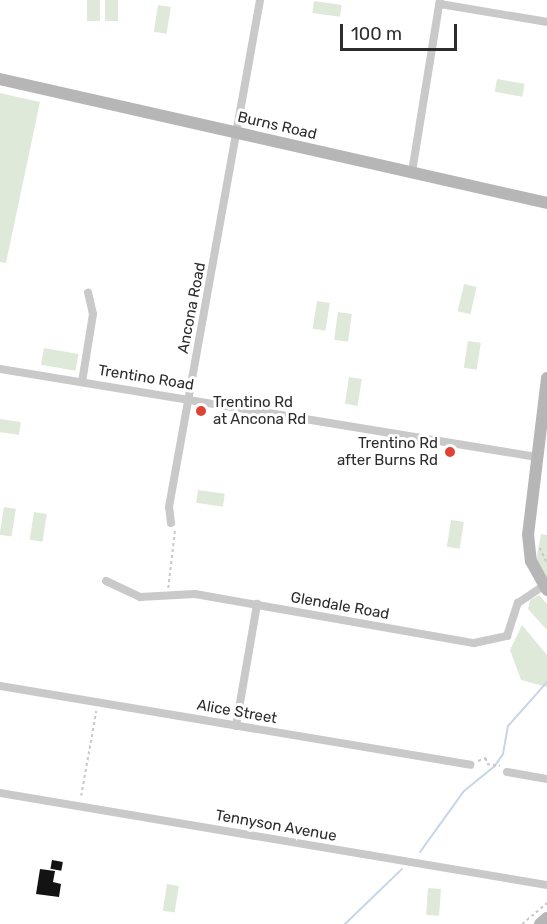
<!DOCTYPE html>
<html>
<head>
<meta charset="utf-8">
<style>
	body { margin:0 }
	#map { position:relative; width:547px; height:924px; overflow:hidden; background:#fff; font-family:Rubik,sans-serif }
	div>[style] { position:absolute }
	.green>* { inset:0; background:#dfe9d9; transform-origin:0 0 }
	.stream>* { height:2px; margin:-1px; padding:0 1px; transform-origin:1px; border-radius:1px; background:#c6d5e9 }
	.building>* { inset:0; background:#131313; transform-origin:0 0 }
	.path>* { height:1.5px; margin-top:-0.75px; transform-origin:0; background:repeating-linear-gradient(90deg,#c9c9c9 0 3px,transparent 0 6px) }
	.street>* { height:8px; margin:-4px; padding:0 4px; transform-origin:4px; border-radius:4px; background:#c9c9c9 }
	.secondary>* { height:12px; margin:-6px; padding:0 6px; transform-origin:6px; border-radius:6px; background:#b6b6b6 }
	.dots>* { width:16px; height:16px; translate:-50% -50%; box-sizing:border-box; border:3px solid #fff; border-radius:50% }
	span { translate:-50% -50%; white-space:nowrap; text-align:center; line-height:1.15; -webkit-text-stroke:6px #fff; paint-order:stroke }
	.street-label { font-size:15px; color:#2c2c2c }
	.poi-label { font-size:15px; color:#2c2c2c }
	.left { translate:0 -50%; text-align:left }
	.right { translate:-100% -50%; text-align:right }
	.scale { position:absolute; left:340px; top:24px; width:117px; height:27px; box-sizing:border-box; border:3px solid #2c2c2c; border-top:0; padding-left:8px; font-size:18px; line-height:21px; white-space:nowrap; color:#2c2c2c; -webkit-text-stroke:4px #fff; paint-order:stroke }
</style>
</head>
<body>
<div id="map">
	<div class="green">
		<div style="left:87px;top:0;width:13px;height:21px"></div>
		<div style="left:105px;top:0;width:13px;height:21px"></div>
		<div style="left:314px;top:1px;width:28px;height:12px;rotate:8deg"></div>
		<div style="left:158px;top:5px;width:13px;height:27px;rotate:9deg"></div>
		<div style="left:497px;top:79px;width:28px;height:13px;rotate:10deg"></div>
		<div style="clip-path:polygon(0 93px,40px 102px,6px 263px,0 262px)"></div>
		<div style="left:464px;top:284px;width:13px;height:28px;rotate:13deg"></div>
		<div style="left:317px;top:301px;width:13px;height:28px;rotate:9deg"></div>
		<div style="left:338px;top:312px;width:14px;height:28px;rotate:8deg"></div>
		<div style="left:468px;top:341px;width:13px;height:27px;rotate:9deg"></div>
		<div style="left:44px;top:348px;width:35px;height:17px;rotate:10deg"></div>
		<div style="left:349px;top:377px;width:13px;height:27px;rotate:9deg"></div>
		<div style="left:0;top:419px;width:21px;height:13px;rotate:8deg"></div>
		<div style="left:198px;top:490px;width:27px;height:13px;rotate:8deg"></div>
		<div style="left:4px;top:507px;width:12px;height:28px;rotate:9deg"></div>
		<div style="left:34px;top:512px;width:13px;height:28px;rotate:9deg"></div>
		<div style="left:451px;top:520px;width:13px;height:27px;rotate:9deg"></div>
		<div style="clip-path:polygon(541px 534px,547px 535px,547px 585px,536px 561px)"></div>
		<div style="clip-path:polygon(539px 595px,547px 604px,547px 630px,528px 609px,530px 600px)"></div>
		<div style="clip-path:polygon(522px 625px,547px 655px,547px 687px,521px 680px,510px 650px)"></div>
		<div style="left:167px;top:884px;width:12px;height:27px;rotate:9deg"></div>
		<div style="left:428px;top:888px;width:13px;height:27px;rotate:4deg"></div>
	</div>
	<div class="stream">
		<div style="left:420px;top:852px;width:75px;rotate:-54.2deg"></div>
		<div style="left:464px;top:791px;width:38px;rotate:-39deg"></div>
		<div style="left:494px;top:767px;width:16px;rotate:-55deg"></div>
		<div style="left:503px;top:754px;width:28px;rotate:-80deg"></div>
		<div style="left:508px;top:726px;width:59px;rotate:-48.4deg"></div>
		<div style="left:345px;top:924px;width:79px;rotate:-44deg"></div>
	</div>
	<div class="building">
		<div style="left:52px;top:860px;width:11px;height:9px;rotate:10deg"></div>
		<div style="clip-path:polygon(40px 869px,55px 871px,53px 882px,61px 884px,59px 897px,36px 894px)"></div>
	</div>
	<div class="path">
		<div style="left:540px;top:548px;width:17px;rotate:65deg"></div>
		<div style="left:168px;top:588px;width:60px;rotate:-83.3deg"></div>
		<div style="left:248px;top:712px;width:9px;rotate:32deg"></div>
		<div style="left:478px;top:761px;width:9px;rotate:-21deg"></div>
		<div style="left:486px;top:758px;width:6px;rotate:81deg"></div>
		<div style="left:487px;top:764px;width:13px;rotate:9deg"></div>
		<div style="left:81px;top:796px;width:86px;rotate:-80deg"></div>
		<div style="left:522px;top:924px;width:33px;rotate:-40deg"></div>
	</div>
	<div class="street">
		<div style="left:440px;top:4px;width:109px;rotate:9.5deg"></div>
		<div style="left:412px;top:172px;width:174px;rotate:-80.8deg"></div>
		<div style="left:0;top:369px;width:544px;rotate:9.31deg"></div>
		<div style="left:82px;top:382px;width:69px;rotate:-80.8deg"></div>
		<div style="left:93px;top:314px;width:22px;rotate:-103deg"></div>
		<div style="left:171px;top:523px;width:16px;rotate:-97deg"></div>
		<div style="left:169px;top:507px;width:515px;rotate:-79.82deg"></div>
		<div style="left:106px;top:581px;width:38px;rotate:25deg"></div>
		<div style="left:140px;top:597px;width:55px;rotate:-3.1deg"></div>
		<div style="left:195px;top:594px;width:283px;rotate:10deg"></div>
		<div style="left:474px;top:643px;width:34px;rotate:-12deg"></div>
		<div style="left:507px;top:636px;width:35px;rotate:-72deg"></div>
		<div style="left:518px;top:603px;width:30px;rotate:-34deg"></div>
		<div style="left:0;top:686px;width:477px;rotate:9.5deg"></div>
		<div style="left:236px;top:726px;width:124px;rotate:-80.2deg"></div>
		<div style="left:507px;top:772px;width:41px;rotate:9.9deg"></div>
		<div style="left:0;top:793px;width:555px;rotate:9.55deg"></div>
	</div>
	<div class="secondary">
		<div style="left:0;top:79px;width:561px;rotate:12.77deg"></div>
		<div style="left:547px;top:378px;width:157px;rotate:96.9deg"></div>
		<div style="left:528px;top:534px;width:27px;rotate:84deg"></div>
		<div style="left:531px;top:561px;width:33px;rotate:61deg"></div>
		<div style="left:540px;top:924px;width:9px;rotate:-41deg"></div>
	</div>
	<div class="dots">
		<div style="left:201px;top:411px;background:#de4232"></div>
		<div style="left:450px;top:452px;background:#de4232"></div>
	</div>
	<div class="street-label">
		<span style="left:277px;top:126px;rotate:13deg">Burns Road</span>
		<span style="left:192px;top:308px;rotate:-79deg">Ancona Road</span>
		<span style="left:146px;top:378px;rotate:9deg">Trentino Road</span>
		<span style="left:340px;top:606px;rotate:10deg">Glendale Road</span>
		<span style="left:237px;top:712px;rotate:10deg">Alice Street</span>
		<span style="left:276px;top:826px;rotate:10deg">Tennyson Avenue</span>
	</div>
	<div class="poi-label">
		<span class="left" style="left:213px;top:411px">Trentino Rd<br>at Ancona Rd</span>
		<span class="right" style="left:438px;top:452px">Trentino Rd<br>after Burns Rd</span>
	</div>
	<div class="scale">100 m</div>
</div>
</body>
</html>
